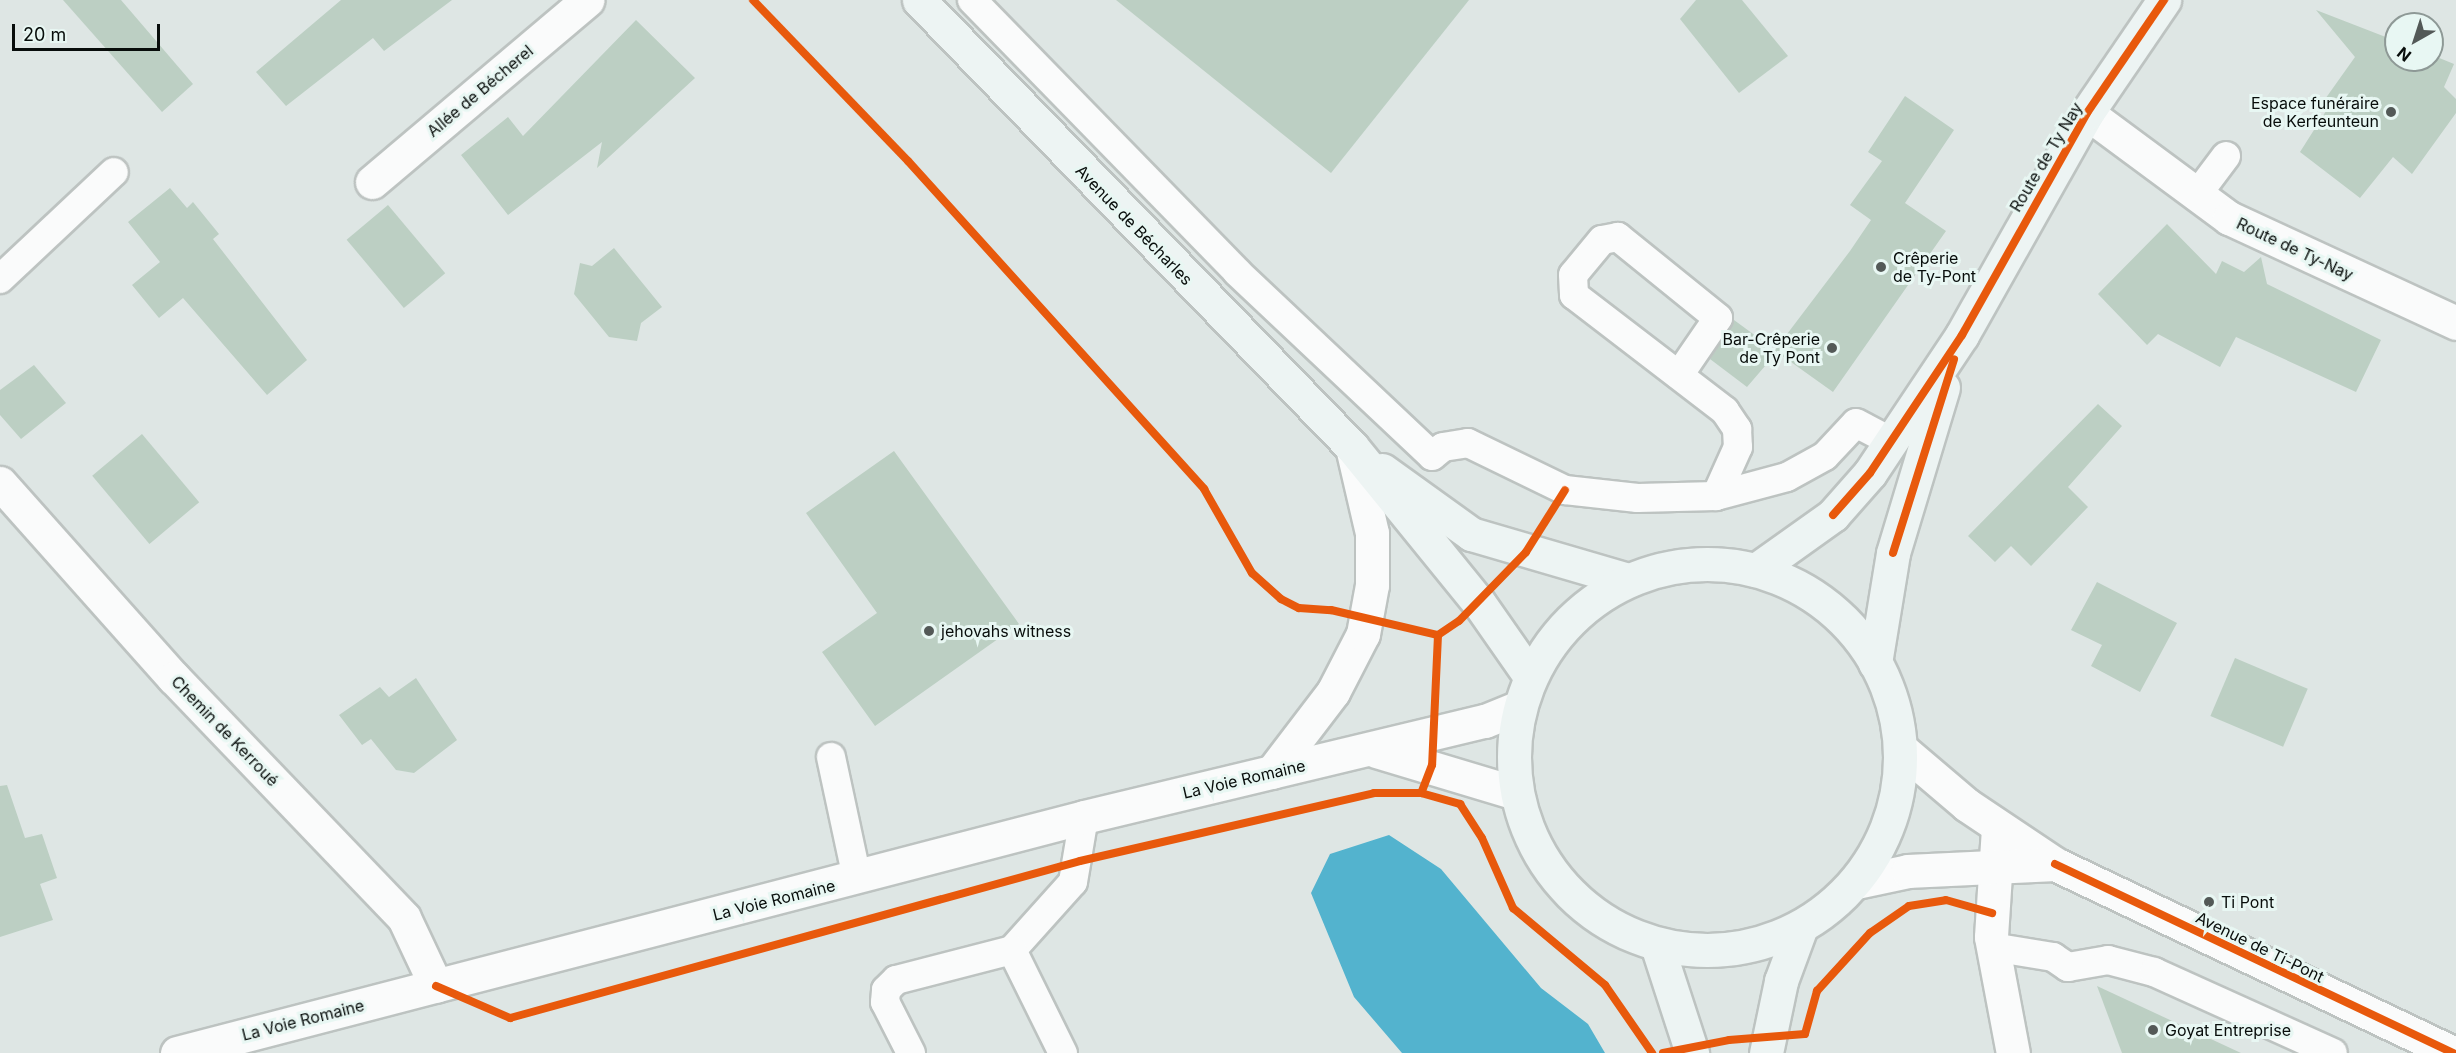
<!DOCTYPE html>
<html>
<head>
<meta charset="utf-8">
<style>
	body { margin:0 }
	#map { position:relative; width:2456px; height:1053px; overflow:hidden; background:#dee6e4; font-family:Inter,sans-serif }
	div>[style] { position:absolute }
	.water>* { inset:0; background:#53b3ce }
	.building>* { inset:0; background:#bccfc3; transform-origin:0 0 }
	.roads { filter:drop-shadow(2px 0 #bdc3c1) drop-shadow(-2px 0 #bdc3c1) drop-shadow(0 2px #bdc3c1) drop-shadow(0 -2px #bdc3c1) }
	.service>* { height:28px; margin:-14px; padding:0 14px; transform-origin:14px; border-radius:14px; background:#fafbfb }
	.minor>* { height:33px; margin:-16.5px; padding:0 16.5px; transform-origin:16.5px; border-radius:16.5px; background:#fafbfb }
	.tertiary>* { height:33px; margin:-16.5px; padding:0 16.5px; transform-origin:16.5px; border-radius:16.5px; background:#fafbfb }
	.secondary>* { height:33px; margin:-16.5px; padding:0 16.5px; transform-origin:16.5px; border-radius:16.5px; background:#edf4f3 }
	.secondary>.ring { margin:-16.5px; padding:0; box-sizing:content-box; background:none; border:33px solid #edf4f3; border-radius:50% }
	.cycleway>* { height:8px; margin:-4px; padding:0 4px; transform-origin:4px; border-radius:4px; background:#e8590c }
	.dots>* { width:16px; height:16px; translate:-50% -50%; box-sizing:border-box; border:3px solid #e8f7f3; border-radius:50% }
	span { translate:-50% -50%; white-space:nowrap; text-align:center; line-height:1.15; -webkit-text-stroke:6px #e8f7f3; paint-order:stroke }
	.street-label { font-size:16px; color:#080d0b }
	.poi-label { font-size:16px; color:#080d0b }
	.right { translate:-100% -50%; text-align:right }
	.left { translate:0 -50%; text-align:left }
	.north { position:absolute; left:2384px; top:12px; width:60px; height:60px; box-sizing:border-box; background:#e8f7f3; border:2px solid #8e9996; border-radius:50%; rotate:219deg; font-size:16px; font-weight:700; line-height:24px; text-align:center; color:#080d0b }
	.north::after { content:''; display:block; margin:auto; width:21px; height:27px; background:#535957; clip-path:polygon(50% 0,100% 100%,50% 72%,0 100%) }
	.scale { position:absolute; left:12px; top:24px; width:148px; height:27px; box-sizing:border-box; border:3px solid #080d0b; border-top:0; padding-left:8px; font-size:18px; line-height:21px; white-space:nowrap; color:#080d0b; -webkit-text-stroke:4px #e8f7f3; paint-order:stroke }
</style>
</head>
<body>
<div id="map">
	<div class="water">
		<div style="clip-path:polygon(1389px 835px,1441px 869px,1541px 988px,1588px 1024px,1605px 1053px,1402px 1053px,1354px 997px,1311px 893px,1330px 854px)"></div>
	</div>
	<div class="building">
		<div style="clip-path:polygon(63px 0,121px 0,193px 84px,162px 112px)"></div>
		<div style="clip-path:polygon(341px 0,452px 0,384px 51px,373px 38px,286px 106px,256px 72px)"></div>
		<div style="clip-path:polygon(1116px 0,1469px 0,1331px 173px)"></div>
		<div style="clip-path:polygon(1696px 0,1742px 0,1788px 56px,1739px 93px,1680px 19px)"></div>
		<div style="clip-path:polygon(2316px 10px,2396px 41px,2396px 60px,2432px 60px,2432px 55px,2454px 64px,2444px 87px,2456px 99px,2456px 113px,2412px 174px,2393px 157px,2360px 198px,2300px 152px,2326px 111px,2323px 102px,2355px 57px)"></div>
		<div style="clip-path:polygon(636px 20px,695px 78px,597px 168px,602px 142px,508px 215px,461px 155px,508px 117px,523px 136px)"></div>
		<div style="clip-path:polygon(1905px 96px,1954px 130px,1905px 203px,1946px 231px,1833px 392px,1777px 352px,1747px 387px,1710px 359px,1734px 320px,1775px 350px,1850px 251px,1871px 220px,1850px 205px,1882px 161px,1868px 152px)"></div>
		<div style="clip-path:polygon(170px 188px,187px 208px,193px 202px,219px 234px,213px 239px,307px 360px,267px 395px,183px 298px,159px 318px,132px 285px,160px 262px,128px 222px)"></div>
		<div style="left:388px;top:205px;width:89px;height:54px;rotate:50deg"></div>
		<div style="clip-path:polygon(2167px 224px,2216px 274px,2222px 261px,2244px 272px,2261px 257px,2267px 284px,2381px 340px,2356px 392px,2236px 337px,2220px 367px,2158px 334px,2147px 345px,2098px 294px)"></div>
		<div style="clip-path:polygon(614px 248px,662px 307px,641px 323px,637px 341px,609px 337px,574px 294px,580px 263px,592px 266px)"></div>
		<div style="clip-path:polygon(34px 365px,66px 403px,21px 439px,0 415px,0 390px)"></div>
		<div style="clip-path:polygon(2098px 404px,2122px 426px,2068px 487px,2088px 507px,2031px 566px,2011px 546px,1995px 562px,1968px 536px)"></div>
		<div style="left:142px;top:434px;width:89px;height:65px;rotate:50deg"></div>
		<div style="clip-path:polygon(894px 451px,1019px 624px,875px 726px,822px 652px,877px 613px,806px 513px)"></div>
		<div style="clip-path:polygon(2097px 582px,2177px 623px,2140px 692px,2091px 666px,2102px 645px,2071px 630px)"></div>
		<div style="left:2235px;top:658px;width:79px;height:63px;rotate:23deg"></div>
		<div style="clip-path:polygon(416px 678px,457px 740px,414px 773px,396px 770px,371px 739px,362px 745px,339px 715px,380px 687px,389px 697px)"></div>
		<div style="clip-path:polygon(7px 785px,25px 838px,42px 834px,57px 878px,40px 884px,53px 920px,0 937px,0 786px)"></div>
		<div style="clip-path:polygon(2097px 986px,2241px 1053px,2122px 1053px)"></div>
	</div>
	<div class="roads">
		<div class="service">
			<div style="left:972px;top:0;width:380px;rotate:45.7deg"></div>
			<div style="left:1237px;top:272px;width:268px;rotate:43.3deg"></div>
			<div style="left:1432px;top:456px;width:14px;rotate:-39deg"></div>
			<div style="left:1443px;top:447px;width:25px;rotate:-9deg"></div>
			<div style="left:1468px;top:443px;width:108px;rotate:25.9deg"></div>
			<div style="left:1565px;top:490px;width:73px;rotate:6.3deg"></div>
			<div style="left:1638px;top:498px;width:78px;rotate:-1.5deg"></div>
			<div style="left:1716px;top:496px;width:73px;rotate:-15deg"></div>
			<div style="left:1787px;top:477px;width:43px;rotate:-28.9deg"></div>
			<div style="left:1825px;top:456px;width:45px;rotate:-46.8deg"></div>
			<div style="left:1856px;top:423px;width:41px;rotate:27.8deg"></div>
			<div style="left:2196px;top:196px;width:50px;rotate:-53.1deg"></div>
			<div style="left:0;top:279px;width:156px;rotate:-43.2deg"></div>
			<div style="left:1679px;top:375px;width:69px;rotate:-55.6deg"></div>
			<div style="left:1718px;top:318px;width:129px;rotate:-141deg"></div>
			<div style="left:1618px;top:237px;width:16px;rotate:169deg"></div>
			<div style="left:1602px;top:240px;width:45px;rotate:129.6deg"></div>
			<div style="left:1573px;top:275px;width:20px;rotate:87deg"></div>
			<div style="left:1574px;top:295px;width:190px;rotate:37.5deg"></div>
			<div style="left:1725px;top:411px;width:22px;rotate:56deg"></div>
			<div style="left:1737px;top:429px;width:18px;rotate:87deg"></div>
			<div style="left:1738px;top:447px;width:54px;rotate:114.2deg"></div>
			<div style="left:831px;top:757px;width:124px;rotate:77.9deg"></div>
			<div style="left:1992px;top:947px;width:62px;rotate:9.3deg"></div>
			<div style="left:2053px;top:957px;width:18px;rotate:34deg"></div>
			<div style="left:2068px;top:967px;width:41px;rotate:-9.9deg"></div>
			<div style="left:2108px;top:960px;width:48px;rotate:14.6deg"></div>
			<div style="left:2154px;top:972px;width:196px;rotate:24.3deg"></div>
			<div style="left:1012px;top:950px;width:91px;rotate:-48.1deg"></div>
			<div style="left:1073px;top:882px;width:66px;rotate:-80.4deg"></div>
			<div style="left:911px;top:1053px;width:57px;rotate:-117deg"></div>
			<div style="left:885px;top:1002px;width:12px;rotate:-85deg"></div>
			<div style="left:886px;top:990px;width:14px;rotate:-45deg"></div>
			<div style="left:896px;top:980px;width:120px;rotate:-14.5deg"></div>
			<div style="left:1012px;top:950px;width:115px;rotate:63.7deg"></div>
		</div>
		<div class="minor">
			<div style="left:2087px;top:113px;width:177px;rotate:36.5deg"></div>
			<div style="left:2229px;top:218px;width:250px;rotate:24.8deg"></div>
			<div style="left:372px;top:182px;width:282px;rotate:-40.2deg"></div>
			<div style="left:0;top:483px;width:261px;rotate:48.3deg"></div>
			<div style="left:174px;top:678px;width:332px;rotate:46.2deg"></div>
			<div style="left:404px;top:918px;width:75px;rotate:64.8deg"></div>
			<div style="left:1272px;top:772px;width:101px;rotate:-52.7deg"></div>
			<div style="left:1333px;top:692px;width:65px;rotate:-62.7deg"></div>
			<div style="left:1363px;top:634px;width:50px;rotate:-79.6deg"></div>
			<div style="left:1372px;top:585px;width:52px;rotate:-90deg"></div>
			<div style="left:1372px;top:533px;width:88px;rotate:-103.1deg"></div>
			<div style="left:1998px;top:828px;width:109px;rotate:93.7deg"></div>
			<div style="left:1991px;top:937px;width:118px;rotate:79.3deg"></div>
		</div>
		<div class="tertiary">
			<div style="left:1900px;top:748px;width:88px;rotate:40.4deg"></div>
			<div style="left:1967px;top:805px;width:106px;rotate:33.8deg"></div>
			<div style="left:2055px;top:864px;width:441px;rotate:25.4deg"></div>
			<div style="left:1376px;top:751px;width:146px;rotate:16.7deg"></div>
			<div style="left:1856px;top:882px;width:53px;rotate:-11.9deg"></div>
			<div style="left:1908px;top:871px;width:147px;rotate:-2.7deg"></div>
			<div style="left:177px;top:1053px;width:937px;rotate:-14.58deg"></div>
			<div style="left:1084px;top:817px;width:412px;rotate:-13.5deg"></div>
			<div style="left:1485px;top:721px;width:37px;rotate:-22deg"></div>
		</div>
		<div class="secondary">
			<div style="left:919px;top:0;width:622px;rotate:45.91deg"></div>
			<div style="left:1352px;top:447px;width:201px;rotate:50.9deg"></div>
			<div style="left:1479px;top:603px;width:89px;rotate:55.1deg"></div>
			<div style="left:1382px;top:470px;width:110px;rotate:35.7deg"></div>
			<div style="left:1471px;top:534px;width:164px;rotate:16.3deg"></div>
			<div class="ring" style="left:1514px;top:564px;width:353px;height:353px"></div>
			<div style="left:1756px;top:570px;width:95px;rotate:-35.5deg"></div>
			<div style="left:1833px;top:515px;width:56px;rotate:-48.6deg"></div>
			<div style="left:1870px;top:473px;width:166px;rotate:-56.3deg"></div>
			<div style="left:1962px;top:335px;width:255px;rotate:-60.6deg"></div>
			<div style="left:2087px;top:113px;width:137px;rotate:-55.7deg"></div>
			<div style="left:1875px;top:663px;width:111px;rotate:-80.7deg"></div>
			<div style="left:1893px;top:553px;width:173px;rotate:-73.2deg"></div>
			<div style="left:1657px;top:945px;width:114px;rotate:72deg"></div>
			<div style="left:1766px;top:1053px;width:74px;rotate:-78.2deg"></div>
			<div style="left:1781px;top:981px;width:58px;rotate:-69.7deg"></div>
		</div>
	</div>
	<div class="cycleway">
		<div style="left:753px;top:0;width:223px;rotate:46.1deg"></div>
		<div style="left:908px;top:161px;width:442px;rotate:47.9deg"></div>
		<div style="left:1204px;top:489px;width:97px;rotate:60.3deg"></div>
		<div style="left:1252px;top:573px;width:39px;rotate:42deg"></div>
		<div style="left:1281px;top:599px;width:20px;rotate:27deg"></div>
		<div style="left:1299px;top:608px;width:32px;rotate:4deg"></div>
		<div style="left:1331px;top:610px;width:110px;rotate:13.2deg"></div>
		<div style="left:1438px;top:635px;width:25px;rotate:-34deg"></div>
		<div style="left:1459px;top:621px;width:96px;rotate:-45.8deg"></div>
		<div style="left:1526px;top:552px;width:73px;rotate:-57.8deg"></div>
		<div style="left:1833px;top:515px;width:56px;rotate:-48.6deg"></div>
		<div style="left:1870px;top:473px;width:166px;rotate:-56.3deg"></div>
		<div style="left:1962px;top:335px;width:255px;rotate:-60.6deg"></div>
		<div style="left:2087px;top:113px;width:137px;rotate:-55.7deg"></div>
		<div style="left:1893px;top:553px;width:203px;rotate:-72.5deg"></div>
		<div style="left:1438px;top:635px;width:130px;rotate:92.6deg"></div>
		<div style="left:1432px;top:765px;width:30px;rotate:111deg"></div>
		<div style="left:1421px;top:793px;width:41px;rotate:15.8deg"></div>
		<div style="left:1460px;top:804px;width:40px;rotate:57.1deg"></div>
		<div style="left:1482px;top:838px;width:77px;rotate:66.1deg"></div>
		<div style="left:1513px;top:908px;width:120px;rotate:39.9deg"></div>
		<div style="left:1605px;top:985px;width:83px;rotate:55.3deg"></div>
		<div style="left:2055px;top:864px;width:441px;rotate:25.4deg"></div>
		<div style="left:436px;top:986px;width:81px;rotate:23.4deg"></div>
		<div style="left:510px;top:1018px;width:591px;rotate:-15.4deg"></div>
		<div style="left:1080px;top:861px;width:302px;rotate:-13deg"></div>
		<div style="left:1374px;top:793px;width:47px"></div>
		<div style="left:1663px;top:1053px;width:67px;rotate:-11.1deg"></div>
		<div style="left:1729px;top:1040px;width:76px;rotate:-4.5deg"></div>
		<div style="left:1805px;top:1034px;width:45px;rotate:-74.4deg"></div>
		<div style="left:1817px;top:991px;width:79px;rotate:-47.6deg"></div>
		<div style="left:1870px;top:933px;width:47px;rotate:-34.7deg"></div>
		<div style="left:1909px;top:906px;width:37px;rotate:-9deg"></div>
		<div style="left:1946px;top:900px;width:48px;rotate:15.8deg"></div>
	</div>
	<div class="dots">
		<div style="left:2391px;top:112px;background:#535957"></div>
		<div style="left:1881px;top:267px;background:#535957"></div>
		<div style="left:1832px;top:348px;background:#535957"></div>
		<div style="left:929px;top:631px;background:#535957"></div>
		<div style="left:2209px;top:902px;background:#535957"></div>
		<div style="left:2153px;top:1030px;background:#535957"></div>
	</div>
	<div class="street-label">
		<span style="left:480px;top:91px;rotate:-40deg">Allée de Bécherel</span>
		<span style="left:2046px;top:157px;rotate:-59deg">Route de Ty Nay</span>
		<span style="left:1134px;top:225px;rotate:46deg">Avenue de Bécharles</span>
		<span style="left:2295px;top:249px;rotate:25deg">Route de Ty-Nay</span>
		<span style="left:225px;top:731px;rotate:46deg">Chemin de Kerroué</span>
		<span style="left:1244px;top:779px;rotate:-13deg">La Voie Romaine</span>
		<span style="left:774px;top:900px;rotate:-14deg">La Voie Romaine</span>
		<span style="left:2260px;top:947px;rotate:26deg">Avenue de Ti-Pont</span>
		<span style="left:303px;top:1020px;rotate:-14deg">La Voie Romaine</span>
	</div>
	<div class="poi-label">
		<span class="right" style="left:2379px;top:112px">Espace funéraire<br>de Kerfeunteun</span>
		<span class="left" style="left:1893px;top:267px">Crêperie<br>de Ty-Pont</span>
		<span class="right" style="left:1820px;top:348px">Bar-Crêperie<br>de Ty Pont</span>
		<span class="left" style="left:941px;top:631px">jehovahs witness</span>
		<span class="left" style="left:2221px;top:902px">Ti Pont</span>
		<span class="left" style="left:2165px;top:1030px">Goyat Entreprise</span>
	</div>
	<div class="north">N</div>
	<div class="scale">20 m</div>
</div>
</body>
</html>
